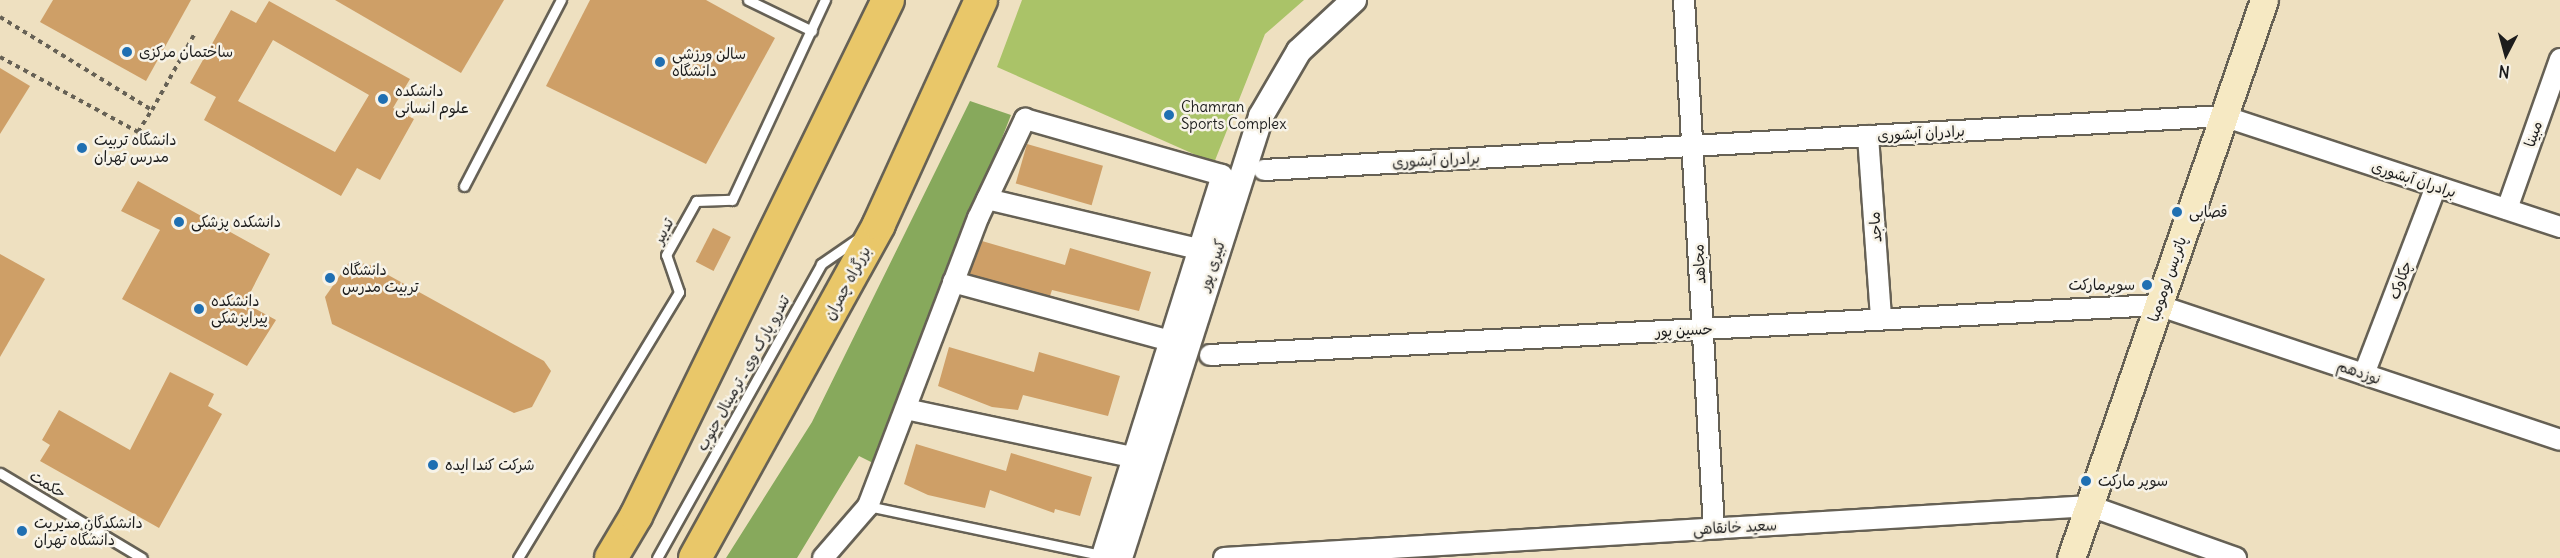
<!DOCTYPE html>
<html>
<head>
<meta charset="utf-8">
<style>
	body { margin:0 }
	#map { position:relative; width:2560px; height:558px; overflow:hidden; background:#eee0c0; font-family:Delius,"Playpen Sans Arabic",sans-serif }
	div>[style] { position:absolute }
	.green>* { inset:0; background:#aac368 }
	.forest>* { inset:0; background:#87a95c }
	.building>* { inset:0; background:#ce9f67; transform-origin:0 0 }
	.path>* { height:4px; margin-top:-2px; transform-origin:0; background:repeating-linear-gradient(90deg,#666155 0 4.5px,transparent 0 9px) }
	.roads { filter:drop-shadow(2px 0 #666155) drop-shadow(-2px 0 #666155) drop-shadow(0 2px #666155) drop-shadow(0 -2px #666155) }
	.service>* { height:9px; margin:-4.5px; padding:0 4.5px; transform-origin:4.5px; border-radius:4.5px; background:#fff }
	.minor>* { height:20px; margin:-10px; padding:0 10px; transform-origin:10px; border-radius:10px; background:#fff }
	.tertiary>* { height:24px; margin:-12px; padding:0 12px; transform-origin:12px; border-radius:12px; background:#fff }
	.secondary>* { height:27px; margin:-13.5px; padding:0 13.5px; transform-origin:13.5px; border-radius:13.5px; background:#f6e9c3 }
	.trunk>* { height:32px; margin:-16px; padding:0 16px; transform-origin:16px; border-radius:16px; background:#e9c769 }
	.dots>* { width:16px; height:16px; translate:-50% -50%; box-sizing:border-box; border:3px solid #f7f3e8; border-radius:50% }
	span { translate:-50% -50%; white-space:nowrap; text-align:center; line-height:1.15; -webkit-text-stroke:5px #f7f3e8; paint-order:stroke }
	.poi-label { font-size:15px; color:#1c1c1c }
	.left { translate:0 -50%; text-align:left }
	.right { translate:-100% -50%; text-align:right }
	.street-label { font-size:15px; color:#1c1c1c }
	.north { position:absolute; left:2476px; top:24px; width:60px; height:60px; -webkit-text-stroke:4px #f7f3e8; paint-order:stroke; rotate:186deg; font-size:16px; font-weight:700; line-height:24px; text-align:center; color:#1c1c1c }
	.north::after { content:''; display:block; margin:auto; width:21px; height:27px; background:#1c1c1c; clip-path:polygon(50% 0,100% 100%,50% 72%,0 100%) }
</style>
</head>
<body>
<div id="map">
	<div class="green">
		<div style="clip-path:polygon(1022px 0,1304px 0,1265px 34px,1214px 163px,997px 67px)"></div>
	</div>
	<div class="forest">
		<div style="clip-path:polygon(970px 101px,1011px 115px,875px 464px,859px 456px,797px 558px,726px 558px,812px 422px)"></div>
	</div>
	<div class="building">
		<div style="clip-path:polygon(53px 0,191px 0,146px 81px,40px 22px)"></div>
		<div style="clip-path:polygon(335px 0,504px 0,461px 73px)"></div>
		<div style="clip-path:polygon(590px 0,706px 0,775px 38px,706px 164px,546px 86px)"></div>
		<div style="clip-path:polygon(evenodd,269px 1px,410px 79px,393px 108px,414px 119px,380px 180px,357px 168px,341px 196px,204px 120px,216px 97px,190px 83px,231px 10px,256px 23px,269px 1px,273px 40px,369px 95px,335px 152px,238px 101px,273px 40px)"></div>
		<div style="clip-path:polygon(0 68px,30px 86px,0 134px)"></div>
		<div style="left:1027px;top:144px;width:79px;height:41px;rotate:16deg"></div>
		<div style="clip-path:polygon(138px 181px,270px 254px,245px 303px,276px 320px,247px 366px,122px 299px,160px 230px,121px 211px)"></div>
		<div style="left:713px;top:228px;width:20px;height:38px;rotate:27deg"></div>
		<div style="clip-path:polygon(982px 241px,1065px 265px,1070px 248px,1151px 272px,1139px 311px,1052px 290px,1050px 296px,969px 274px)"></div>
		<div style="clip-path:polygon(0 254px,45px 279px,0 357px)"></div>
		<div style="clip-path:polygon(350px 261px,370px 265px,544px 361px,551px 371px,532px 407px,514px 413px,332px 324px,325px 297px)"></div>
		<div style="clip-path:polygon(949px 347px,1034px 372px,1039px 352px,1120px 376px,1108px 416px,1023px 395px,1018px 410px,992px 407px,938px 386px)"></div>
		<div style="clip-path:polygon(170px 372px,214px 394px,208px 406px,222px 414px,159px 528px,40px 461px,50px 445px,42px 440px,59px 410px,130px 450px)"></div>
		<div style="clip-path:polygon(916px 444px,1006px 471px,1011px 453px,1092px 477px,1080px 516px,1055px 509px,1054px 513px,990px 490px,985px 508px,928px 495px,904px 484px)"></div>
	</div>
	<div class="path">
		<div style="left:0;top:17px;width:178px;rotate:31.5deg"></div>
		<div style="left:152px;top:110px;width:88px;rotate:-60.8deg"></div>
		<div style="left:0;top:57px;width:157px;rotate:28.5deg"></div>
		<div style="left:138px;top:132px;width:26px;rotate:-58deg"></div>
	</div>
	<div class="roads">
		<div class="service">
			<div style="left:748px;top:0;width:71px;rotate:25.8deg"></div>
			<div style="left:464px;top:186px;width:210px;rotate:-62.5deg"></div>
			<div style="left:0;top:473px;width:165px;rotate:30.9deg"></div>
			<div style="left:868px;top:506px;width:238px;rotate:11.9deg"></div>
			<div style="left:518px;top:558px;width:311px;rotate:-58.8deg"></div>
			<div style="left:679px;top:292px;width:39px;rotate:-109deg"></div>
			<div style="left:666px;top:255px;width:62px;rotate:-60.9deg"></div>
			<div style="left:696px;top:201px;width:36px;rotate:-2deg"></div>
			<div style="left:732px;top:200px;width:221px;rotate:-65.1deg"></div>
			<div style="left:657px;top:558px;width:337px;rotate:-60.8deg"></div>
			<div style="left:821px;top:264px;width:47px;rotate:-34.7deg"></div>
		</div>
		<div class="minor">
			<div style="left:1684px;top:0;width:529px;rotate:86.75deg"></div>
			<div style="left:1868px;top:136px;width:183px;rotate:85.9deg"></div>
			<div style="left:1264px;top:170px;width:961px;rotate:-3.22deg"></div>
			<div style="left:2223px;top:116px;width:355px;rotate:18.2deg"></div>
			<div style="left:987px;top:199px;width:217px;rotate:13.3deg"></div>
			<div style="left:2507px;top:209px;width:159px;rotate:-70.5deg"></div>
			<div style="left:953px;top:282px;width:221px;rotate:15.2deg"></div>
			<div style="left:1210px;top:355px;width:948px;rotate:-3.02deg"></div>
			<div style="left:2157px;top:305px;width:425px;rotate:18.5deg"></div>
			<div style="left:2364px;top:374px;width:201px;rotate:-69deg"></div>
			<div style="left:906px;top:409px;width:231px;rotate:12deg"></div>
			<div style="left:823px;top:558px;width:69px;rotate:-49.1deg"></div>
			<div style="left:868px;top:506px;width:308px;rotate:-69.1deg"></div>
			<div style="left:978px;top:218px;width:110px;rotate:-64.6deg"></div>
			<div style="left:1025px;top:119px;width:205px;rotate:15.9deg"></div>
			<div style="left:1222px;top:175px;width:402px;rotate:107.5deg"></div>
			<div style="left:1224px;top:558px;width:868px;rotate:-3.44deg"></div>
			<div style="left:2090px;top:506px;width:155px;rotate:19.6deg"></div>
		</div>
		<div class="tertiary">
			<div style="left:1120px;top:558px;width:464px;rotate:-72.3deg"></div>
			<div style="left:1261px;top:116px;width:75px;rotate:-59.7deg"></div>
			<div style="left:1299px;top:51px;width:75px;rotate:-42.8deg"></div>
		</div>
		<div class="secondary">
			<div style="left:2071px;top:558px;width:590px;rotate:-70.92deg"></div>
		</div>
		<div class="trunk">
			<div style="left:611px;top:558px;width:49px;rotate:-59.2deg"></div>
			<div style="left:636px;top:516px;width:574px;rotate:-63.97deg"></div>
			<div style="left:695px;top:558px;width:381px;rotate:-61.1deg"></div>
			<div style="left:879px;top:224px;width:246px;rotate:-65.5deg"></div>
		</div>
	</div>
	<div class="dots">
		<div style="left:127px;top:52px;background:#1f6fb2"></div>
		<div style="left:660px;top:62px;background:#1f6fb2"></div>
		<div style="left:383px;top:99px;background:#1f6fb2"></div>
		<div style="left:1169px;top:115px;background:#1f6fb2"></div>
		<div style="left:82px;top:148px;background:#1f6fb2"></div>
		<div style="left:2177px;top:212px;background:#1f6fb2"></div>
		<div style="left:179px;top:222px;background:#1f6fb2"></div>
		<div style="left:330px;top:278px;background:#1f6fb2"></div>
		<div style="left:2147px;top:285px;background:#1f6fb2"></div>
		<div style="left:199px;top:309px;background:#1f6fb2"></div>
		<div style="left:433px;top:465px;background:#1f6fb2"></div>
		<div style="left:2086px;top:481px;background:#1f6fb2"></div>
		<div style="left:22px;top:531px;background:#1f6fb2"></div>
	</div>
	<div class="poi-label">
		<span class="left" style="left:139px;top:52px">ساختمان مرکزی</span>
		<span class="left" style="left:672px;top:62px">سالن ورزشی<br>دانشگاه</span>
		<span class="left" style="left:395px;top:99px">دانشکده<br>علوم انسانی</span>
		<span class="left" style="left:1181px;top:115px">Chamran<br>Sports Complex</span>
		<span class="left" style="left:94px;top:148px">دانشگاه تربیت<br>مدرس تهران</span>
		<span class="left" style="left:2189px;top:212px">قصابی</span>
		<span class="left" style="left:191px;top:222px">دانشکده پزشکی</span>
		<span class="left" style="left:342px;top:278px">دانشگاه<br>تربیت مدرس</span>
		<span class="right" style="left:2135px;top:285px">سوپرمارکت</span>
		<span class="left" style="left:211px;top:309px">دانشکده<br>پیراپزشکی</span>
		<span class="left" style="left:445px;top:465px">شرکت کندا ایده</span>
		<span class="left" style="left:2098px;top:481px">سوپر مارکت</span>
		<span class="left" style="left:34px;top:531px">دانشکدگان مدیریت<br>دانشگاه تهران</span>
	</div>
	<div class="street-label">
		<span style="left:1921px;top:133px;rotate:-3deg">برادران آبشوری</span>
		<span style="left:2533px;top:134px;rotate:-71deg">مبینا</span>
		<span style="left:1436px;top:160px;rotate:-3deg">برادران آبشوری</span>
		<span style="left:2414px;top:179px;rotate:18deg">برادران آبشوری</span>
		<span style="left:1875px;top:227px;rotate:-94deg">ماجد</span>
		<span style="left:663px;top:231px;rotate:-63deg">تدبیر</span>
		<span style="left:1699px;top:264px;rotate:-93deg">مجاهد</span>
		<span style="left:1212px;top:265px;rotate:-71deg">کبیری پور</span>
		<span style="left:2167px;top:279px;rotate:-71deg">پاتریس لومومبا</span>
		<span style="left:2400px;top:280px;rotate:-69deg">چکاوک</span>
		<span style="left:847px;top:283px;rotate:-62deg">بزرگراه چمران</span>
		<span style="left:1684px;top:330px;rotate:-3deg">حسین پور</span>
		<span style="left:2359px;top:372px;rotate:19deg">نوزدهم</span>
		<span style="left:743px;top:373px;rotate:-61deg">تندرو پارک وی ـ ترمینال جنوب</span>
		<span style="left:48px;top:484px;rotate:31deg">حکمت</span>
		<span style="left:1735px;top:527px;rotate:-3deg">سعید خانقاهی</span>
	</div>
	<div class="north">N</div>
</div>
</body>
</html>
